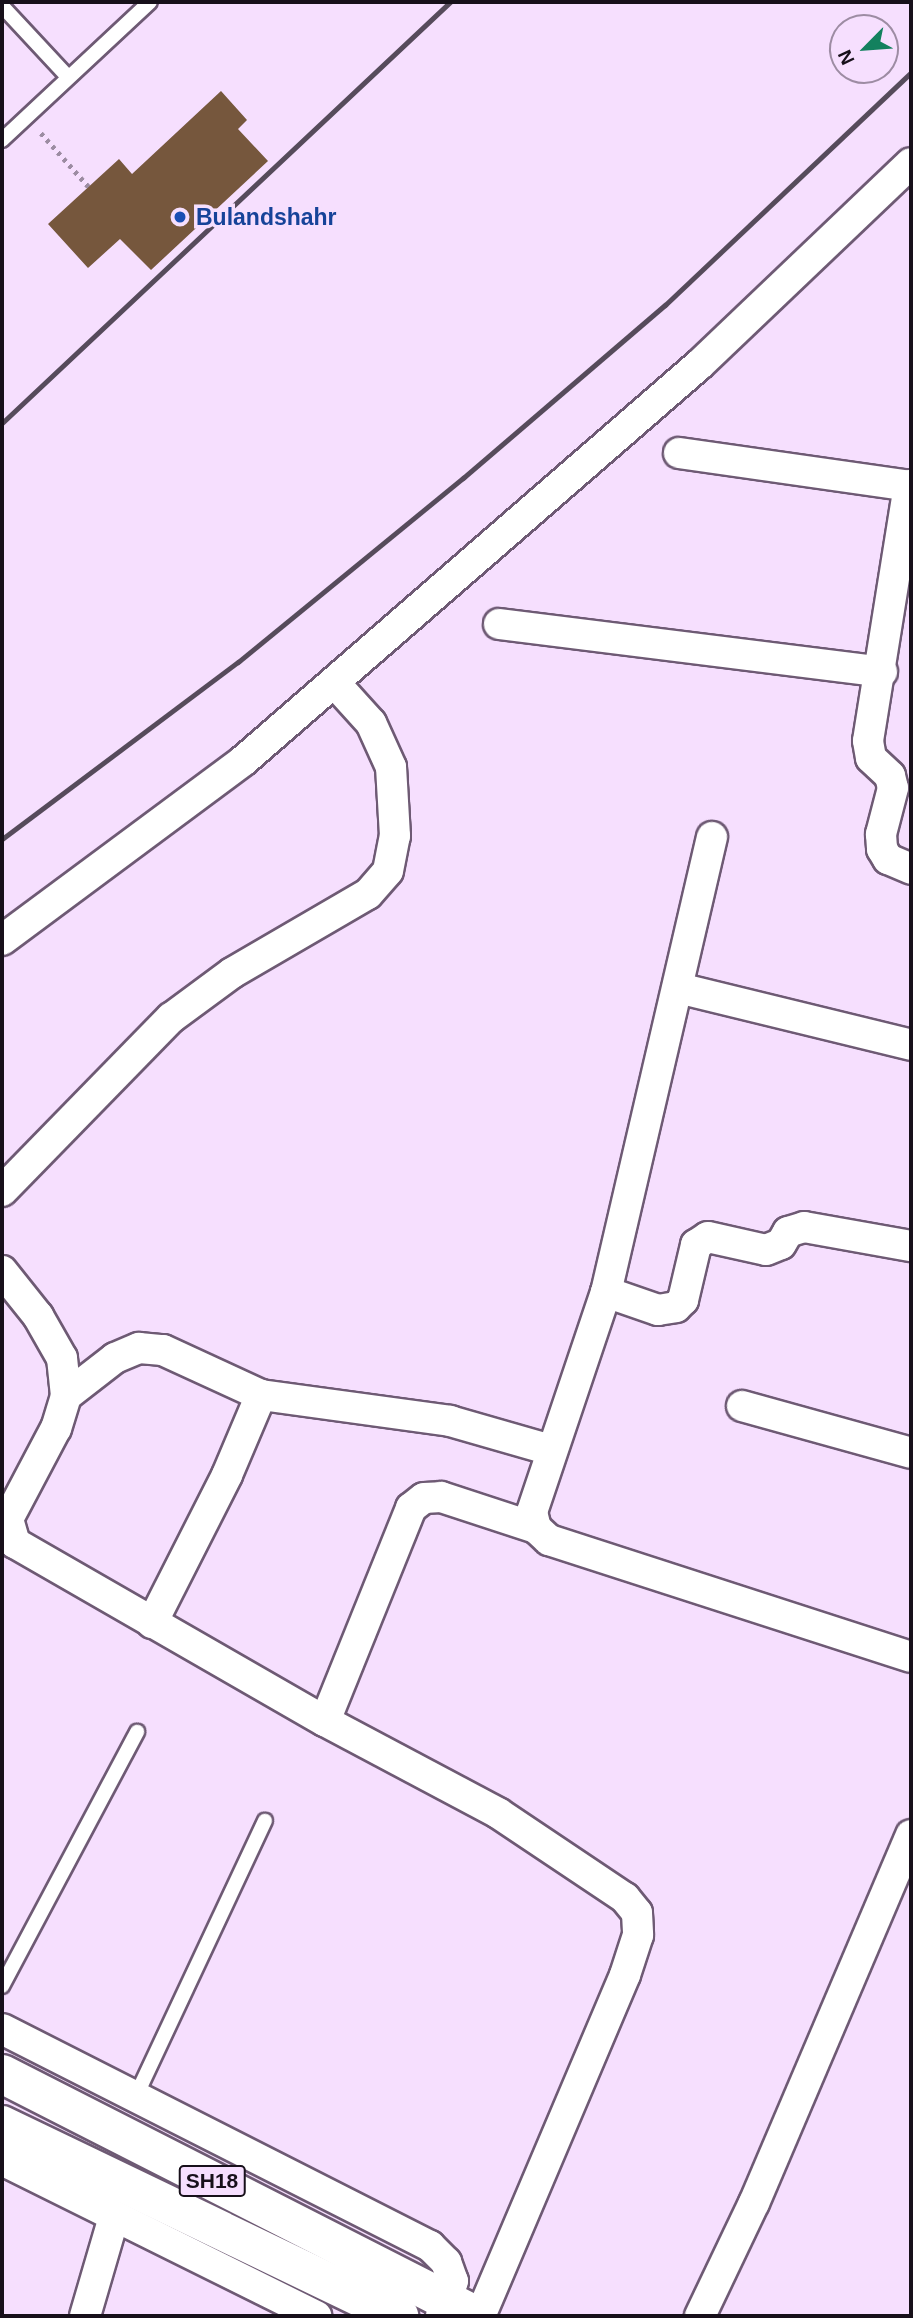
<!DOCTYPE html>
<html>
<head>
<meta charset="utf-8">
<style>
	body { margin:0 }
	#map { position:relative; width:913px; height:2318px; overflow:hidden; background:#f6dffe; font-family:Arial,sans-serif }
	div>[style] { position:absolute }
	.building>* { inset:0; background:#76573d }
	.path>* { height:4.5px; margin-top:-2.25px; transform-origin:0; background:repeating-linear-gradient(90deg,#9c8ca2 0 3.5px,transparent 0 8.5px) }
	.roads { filter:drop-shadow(2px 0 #6e5a74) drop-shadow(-2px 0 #6e5a74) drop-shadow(0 2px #6e5a74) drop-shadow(0 -2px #6e5a74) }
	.service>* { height:14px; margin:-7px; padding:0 7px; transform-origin:7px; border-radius:7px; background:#fff }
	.minor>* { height:30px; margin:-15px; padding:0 15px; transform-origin:15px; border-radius:15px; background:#fff }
	.primary>* { height:38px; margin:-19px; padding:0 19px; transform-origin:19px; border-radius:19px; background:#fff }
	.rail>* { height:5px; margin:-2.5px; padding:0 2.5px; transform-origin:2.5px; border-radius:2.5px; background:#564b5b }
	.dots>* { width:19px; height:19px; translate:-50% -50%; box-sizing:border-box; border:4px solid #f6dffe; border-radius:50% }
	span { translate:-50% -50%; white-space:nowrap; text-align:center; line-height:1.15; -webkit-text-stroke:7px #f6dffe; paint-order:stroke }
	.shield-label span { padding:2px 5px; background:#f6dffe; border:2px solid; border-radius:5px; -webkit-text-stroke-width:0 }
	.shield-label { font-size:21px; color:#17101a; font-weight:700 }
	.transit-label { font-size:23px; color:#164399; font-weight:700 }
	.left { translate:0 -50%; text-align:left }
	.frame { position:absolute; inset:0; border:4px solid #17101a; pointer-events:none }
	.north { position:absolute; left:829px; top:14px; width:70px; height:70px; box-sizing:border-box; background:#f6dffe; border:2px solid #9d8ca3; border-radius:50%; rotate:245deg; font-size:19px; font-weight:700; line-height:28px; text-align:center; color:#17101a }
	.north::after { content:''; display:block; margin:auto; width:24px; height:32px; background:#13815e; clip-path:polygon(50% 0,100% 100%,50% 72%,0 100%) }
</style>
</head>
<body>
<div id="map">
	<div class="building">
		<div style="clip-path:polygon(221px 91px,247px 120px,238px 129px,268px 161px,151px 270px,120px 239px,88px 268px,48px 224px,119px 159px,132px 174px)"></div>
	</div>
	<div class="path">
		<div style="left:41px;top:133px;width:72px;rotate:48.4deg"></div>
	</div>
	<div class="roads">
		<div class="service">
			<div style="left:2px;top:6px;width:97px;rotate:47.1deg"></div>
			<div style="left:2px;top:140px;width:202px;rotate:-43deg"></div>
			<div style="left:2px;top:1986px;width:288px;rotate:-62deg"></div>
			<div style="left:136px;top:2096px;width:304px;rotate:-64.9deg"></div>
		</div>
		<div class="minor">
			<div style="left:679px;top:453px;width:234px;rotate:8.1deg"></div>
			<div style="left:909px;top:485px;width:259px;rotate:99.1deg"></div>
			<div style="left:868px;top:741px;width:17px;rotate:80deg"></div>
			<div style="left:871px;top:758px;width:26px;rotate:43deg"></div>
			<div style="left:890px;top:776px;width:12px;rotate:76deg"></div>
			<div style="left:893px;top:788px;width:48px;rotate:104.6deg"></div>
			<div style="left:881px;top:834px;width:15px;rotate:86deg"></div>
			<div style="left:882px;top:849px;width:12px;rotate:59deg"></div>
			<div style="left:888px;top:859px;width:25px;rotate:23deg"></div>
			<div style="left:499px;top:624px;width:386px;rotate:7.1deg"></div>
			<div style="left:712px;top:837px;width:467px;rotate:103.1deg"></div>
			<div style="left:606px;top:1292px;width:232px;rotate:108.6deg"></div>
			<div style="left:532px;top:1512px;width:16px;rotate:76deg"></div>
			<div style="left:536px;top:1528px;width:18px;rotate:43deg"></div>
			<div style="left:549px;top:1540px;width:380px;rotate:17.9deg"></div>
			<div style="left:2px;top:940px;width:300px;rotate:-36.6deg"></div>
			<div style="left:243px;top:761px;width:605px;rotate:-40.98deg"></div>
			<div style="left:700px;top:364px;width:291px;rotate:-43.6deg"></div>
			<div style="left:678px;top:988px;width:240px;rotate:13.7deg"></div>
			<div style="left:2px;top:1191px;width:242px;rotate:-45.7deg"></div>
			<div style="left:171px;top:1018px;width:76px;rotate:-36.4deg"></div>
			<div style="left:232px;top:973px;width:157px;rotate:-30.2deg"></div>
			<div style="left:368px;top:894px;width:30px;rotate:-49deg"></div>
			<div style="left:388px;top:871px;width:36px;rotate:-79deg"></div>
			<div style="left:395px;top:836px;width:69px;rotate:-93.3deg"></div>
			<div style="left:391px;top:767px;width:48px;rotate:-114.4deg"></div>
			<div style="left:371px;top:723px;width:55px;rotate:-132.1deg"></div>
			<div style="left:2px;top:1271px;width:58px;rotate:51.3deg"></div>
			<div style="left:38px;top:1316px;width:48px;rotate:60.3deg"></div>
			<div style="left:62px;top:1358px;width:38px;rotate:84deg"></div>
			<div style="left:66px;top:1396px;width:34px;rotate:107deg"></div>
			<div style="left:56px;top:1428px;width:103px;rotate:117.8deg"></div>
			<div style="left:8px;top:1519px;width:25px;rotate:74deg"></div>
			<div style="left:15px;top:1543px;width:357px;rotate:29.9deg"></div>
			<div style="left:325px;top:1721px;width:196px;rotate:28deg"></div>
			<div style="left:498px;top:1813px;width:153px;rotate:33.8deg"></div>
			<div style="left:625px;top:1898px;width:19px;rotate:51deg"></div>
			<div style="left:637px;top:1913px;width:22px;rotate:87deg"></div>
			<div style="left:638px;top:1935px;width:42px;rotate:108deg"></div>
			<div style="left:625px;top:1975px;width:371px;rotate:113deg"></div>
			<div style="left:606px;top:1292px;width:55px;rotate:19.1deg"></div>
			<div style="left:658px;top:1310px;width:18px;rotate:-9deg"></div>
			<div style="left:676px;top:1307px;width:10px;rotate:-45deg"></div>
			<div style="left:683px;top:1300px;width:57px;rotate:-76.7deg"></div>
			<div style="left:696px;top:1245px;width:14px;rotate:-34deg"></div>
			<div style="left:708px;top:1237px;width:59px;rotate:12.6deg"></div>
			<div style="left:766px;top:1250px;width:16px;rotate:-22deg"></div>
			<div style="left:781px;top:1244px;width:14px;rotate:-60deg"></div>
			<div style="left:788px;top:1232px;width:17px;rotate:-17deg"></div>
			<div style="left:804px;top:1227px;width:109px;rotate:10.1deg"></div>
			<div style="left:66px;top:1396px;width:62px;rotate:-37.8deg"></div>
			<div style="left:115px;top:1358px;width:26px;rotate:-23deg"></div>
			<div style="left:139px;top:1348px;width:24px;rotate:5deg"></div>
			<div style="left:163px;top:1350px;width:108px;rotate:24.7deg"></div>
			<div style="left:261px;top:1395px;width:191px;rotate:7.8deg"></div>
			<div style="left:450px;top:1421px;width:105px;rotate:16deg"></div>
			<div style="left:742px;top:1406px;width:175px;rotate:15.5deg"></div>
			<div style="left:152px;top:1623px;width:166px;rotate:-63.1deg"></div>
			<div style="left:227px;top:1475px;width:87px;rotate:-67deg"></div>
			<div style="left:325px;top:1721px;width:230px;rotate:-68deg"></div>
			<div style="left:411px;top:1508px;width:16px;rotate:-38deg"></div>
			<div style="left:424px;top:1498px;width:17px;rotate:-3deg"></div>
			<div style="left:441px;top:1497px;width:100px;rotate:18.1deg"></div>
			<div style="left:2px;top:2029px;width:480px;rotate:26.9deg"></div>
			<div style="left:430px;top:2246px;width:23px;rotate:45deg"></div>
			<div style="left:446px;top:2262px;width:20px;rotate:70deg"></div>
			<div style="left:453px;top:2281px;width:37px;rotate:109deg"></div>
			<div style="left:2px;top:2160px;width:351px;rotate:26.4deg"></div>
			<div style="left:85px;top:2316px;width:103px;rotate:-73.7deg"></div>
			<div style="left:700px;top:2316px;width:125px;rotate:-64.5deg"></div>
			<div style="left:754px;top:2203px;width:400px;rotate:-66.9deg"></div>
		</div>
		<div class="primary">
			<div style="left:2px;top:2074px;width:533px;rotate:27deg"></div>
			<div style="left:2px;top:2125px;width:441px;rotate:25.7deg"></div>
		</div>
	</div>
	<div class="rail">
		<div style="left:2px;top:423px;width:615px;rotate:-43.22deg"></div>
		<div style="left:2px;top:839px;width:295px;rotate:-36.9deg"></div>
		<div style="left:238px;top:662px;width:291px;rotate:-39.3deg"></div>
		<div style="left:463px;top:478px;width:266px;rotate:-40.6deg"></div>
		<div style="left:665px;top:305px;width:339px;rotate:-43.4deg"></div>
	</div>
	<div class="dots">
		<div style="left:180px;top:217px;background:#1a4fb4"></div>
	</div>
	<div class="shield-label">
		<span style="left:212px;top:2181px">SH18</span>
	</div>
	<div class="transit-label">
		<span class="left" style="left:196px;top:217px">Bulandshahr</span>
	</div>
	<div class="frame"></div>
	<div class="north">N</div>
</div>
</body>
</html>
